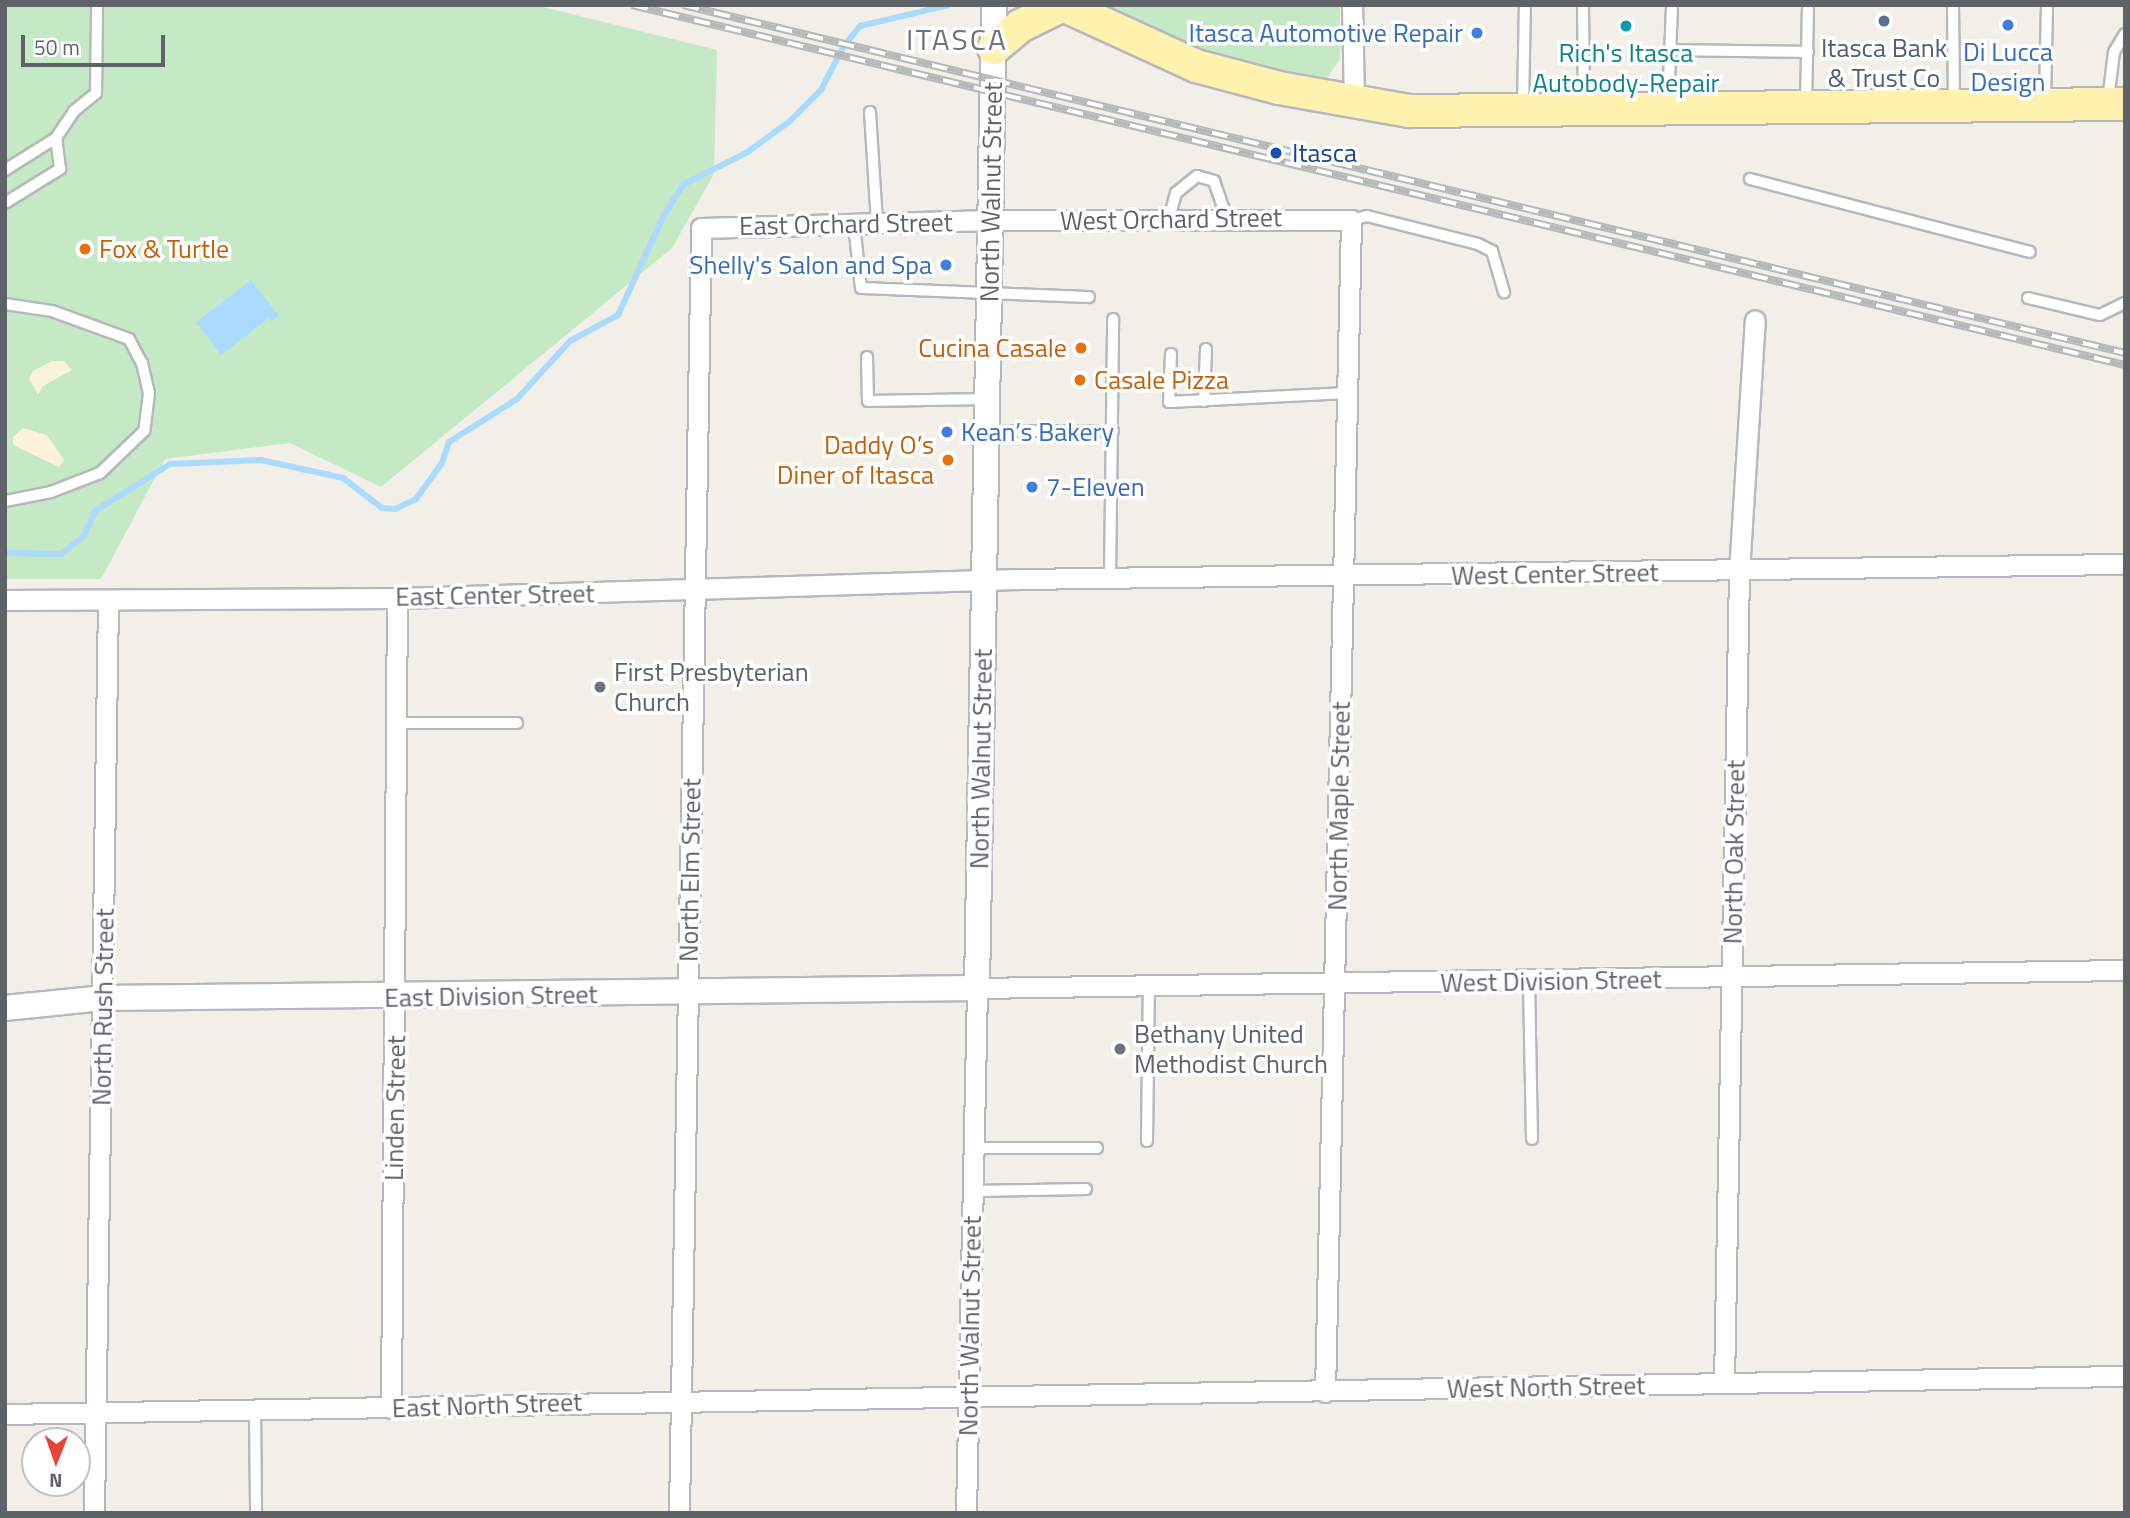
<!DOCTYPE html>
<html>
<head>
<meta charset="utf-8">
<style>
	body { margin:0 }
	#map { position:relative; width:2130px; height:1518px; overflow:hidden; background:#f1efe8; font-family:"Titillium Web",sans-serif }
	div>[style] { position:absolute }
	.green>* { inset:0; background:#c5e8c5 }
	.sand>* { inset:0; background:#fbf3d9 }
	.water>* { inset:0; background:#aadaff }
	.stream>* { height:6px; margin:-3px; padding:0 3px; transform-origin:3px; border-radius:3px; background:#aadaff }
	.roads { filter:drop-shadow(2px 0 #b5b8bc) drop-shadow(-2px 0 #b5b8bc) drop-shadow(0 2px #b5b8bc) drop-shadow(0 -2px #b5b8bc) }
	.service>* { height:10px; margin:-5px; padding:0 5px; transform-origin:5px; border-radius:5px; background:#fff }
	.minor>* { height:19px; margin:-9.5px; padding:0 9.5px; transform-origin:9.5px; border-radius:9.5px; background:#fff }
	.tertiary>* { height:24px; margin:-12px; padding:0 12px; transform-origin:12px; border-radius:12px; background:#fff }
	.primary>* { height:32px; margin:-16px; padding:0 16px; transform-origin:16px; border-radius:16px; background:#fff2af }
	.rail>* { height:8px; margin-top:-4px; transform-origin:0; background:repeating-linear-gradient(90deg,#fff 0 16px,#b6b7b8 0 32px); box-sizing:border-box; border-block:2px solid #b6b7b8 }
	.dots>* { width:19px; height:19px; translate:-50% -50%; box-sizing:border-box; border:4px solid #fff; border-radius:50% }
	span { translate:-50% -50%; white-space:nowrap; text-align:center; line-height:1.15; -webkit-text-stroke:7px #fff; paint-order:stroke }
	.shop-label { font-size:26px; color:#366cbe }
	.right { translate:-100% -50%; text-align:right }
	.left { translate:0 -50%; text-align:left }
	.service-label { font-size:26px; color:#4e5e75 }
	.culture-label { font-size:26px; color:#0d838f }
	.transit-label { font-size:26px; color:#164399 }
	.street-label { font-size:26px; color:#5f6368 }
	.food-label { font-size:26px; color:#c56008 }
	.worship-label { font-size:26px; color:#5b616d }
	.quarter-label { font-size:30px; color:#70757a; letter-spacing:2px }
	.frame { position:absolute; inset:0; border:7px solid #5f6368; pointer-events:none }
	.north { position:absolute; left:21px; top:1427px; width:70px; height:70px; box-sizing:border-box; background:#fff; border:2px solid #bfc1c3; border-radius:50%; rotate:181deg; font-size:19px; font-weight:700; line-height:28px; text-align:center; color:#5f6368 }
	.north::after { content:''; display:block; margin:auto; width:24px; height:32px; background:#ea4335; clip-path:polygon(50% 0,100% 100%,50% 72%,0 100%) }
	.scale { position:absolute; left:21px; top:35px; width:144px; height:32px; box-sizing:border-box; border:4px solid #5f6368; border-top:0; padding-left:9px; font-size:21px; line-height:24px; white-space:nowrap; color:#5f6368; -webkit-text-stroke:5px #fff; paint-order:stroke }
</style>
</head>
<body>
<div id="map">
	<div class="green">
		<div style="clip-path:polygon(5px 5px,535px 5px,717px 50px,714px 174px,672px 248px,381px 487px,290px 443px,165px 459px,101px 579px,5px 579px)"></div>
		<div style="clip-path:polygon(1096px 5px,1340px 5px,1340px 59px,1327px 78px,1310px 80px,1192px 50px)"></div>
	</div>
	<div class="sand">
		<div style="clip-path:polygon(52px 361px,64px 361px,72px 370px,43px 386px,38px 394px,29px 379px,33px 371px)"></div>
		<div style="clip-path:polygon(23px 428px,47px 435px,64px 460px,59px 467px,13px 445px,13px 437px)"></div>
	</div>
	<div class="water">
		<div style="clip-path:polygon(251px 280px,279px 316px,272px 321px,269px 318px,221px 355px,196px 322px)"></div>
	</div>
	<div class="stream">
		<div style="left:5px;top:553px;width:56px;rotate:1deg"></div>
		<div style="left:61px;top:554px;width:29px;rotate:-38deg"></div>
		<div style="left:84px;top:536px;width:27px;rotate:-66deg"></div>
		<div style="left:95px;top:511px;width:89px;rotate:-32.1deg"></div>
		<div style="left:170px;top:464px;width:91px;rotate:-2.5deg"></div>
		<div style="left:261px;top:460px;width:84px;rotate:12.4deg"></div>
		<div style="left:343px;top:478px;width:49px;rotate:37.6deg"></div>
		<div style="left:382px;top:508px;width:13px;rotate:4deg"></div>
		<div style="left:395px;top:509px;width:23px;rotate:-25deg"></div>
		<div style="left:416px;top:499px;width:44px;rotate:-54.2deg"></div>
		<div style="left:442px;top:463px;width:22px;rotate:-72deg"></div>
		<div style="left:449px;top:442px;width:80px;rotate:-32.3deg"></div>
		<div style="left:517px;top:399px;width:79px;rotate:-47.6deg"></div>
		<div style="left:570px;top:341px;width:55px;rotate:-28.4deg"></div>
		<div style="left:618px;top:315px;width:108px;rotate:-65.3deg"></div>
		<div style="left:663px;top:217px;width:39px;rotate:-58deg"></div>
		<div style="left:684px;top:184px;width:69px;rotate:-26.6deg"></div>
		<div style="left:746px;top:153px;width:54px;rotate:-36deg"></div>
		<div style="left:790px;top:121px;width:44px;rotate:-45deg"></div>
		<div style="left:821px;top:90px;width:48px;rotate:-62.9deg"></div>
		<div style="left:843px;top:47px;width:27px;rotate:-51deg"></div>
		<div style="left:860px;top:26px;width:91px;rotate:-13.3deg"></div>
	</div>
	<div class="roads">
		<div class="service">
			<div style="left:1583px;top:5px;width:100px;rotate:89.4deg"></div>
			<div style="left:1953px;top:5px;width:97px;rotate:89.4deg"></div>
			<div style="left:1670px;top:50px;width:138px;rotate:0.8deg"></div>
			<div style="left:2108px;top:100px;width:48px;rotate:-82.9deg"></div>
			<div style="left:2114px;top:52px;width:21px;rotate:-59deg"></div>
			<div style="left:2045px;top:101px;width:96px;rotate:-88.8deg"></div>
			<div style="left:1806px;top:103px;width:98px;rotate:-88.8deg"></div>
			<div style="left:1523px;top:106px;width:101px;rotate:-88.9deg"></div>
			<div style="left:1668px;top:106px;width:101px;rotate:-87.7deg"></div>
			<div style="left:870px;top:112px;width:111px;rotate:86.4deg"></div>
			<div style="left:5px;top:170px;width:60px;rotate:-32.1deg"></div>
			<div style="left:56px;top:138px;width:32px;rotate:-56deg"></div>
			<div style="left:74px;top:111px;width:28px;rotate:-39deg"></div>
			<div style="left:96px;top:93px;width:88px;rotate:-89.3deg"></div>
			<div style="left:1750px;top:179px;width:289px;rotate:14.6deg"></div>
			<div style="left:5px;top:203px;width:65px;rotate:-31.7deg"></div>
			<div style="left:60px;top:169px;width:31px;rotate:-97deg"></div>
			<div style="left:1169px;top:219px;width:27px;rotate:-75deg"></div>
			<div style="left:1176px;top:193px;width:27px;rotate:-39deg"></div>
			<div style="left:1197px;top:176px;width:18px;rotate:16deg"></div>
			<div style="left:1214px;top:181px;width:39px;rotate:71deg"></div>
			<div style="left:1351px;top:220px;width:16px;rotate:-14deg"></div>
			<div style="left:1367px;top:216px;width:114px;rotate:14.2deg"></div>
			<div style="left:1478px;top:244px;width:16px;rotate:27deg"></div>
			<div style="left:1492px;top:251px;width:43px;rotate:73.7deg"></div>
			<div style="left:854px;top:224px;width:64px;rotate:83.8deg"></div>
			<div style="left:861px;top:288px;width:228px;rotate:2.3deg"></div>
			<div style="left:2028px;top:298px;width:74px;rotate:13.3deg"></div>
			<div style="left:2100px;top:315px;width:28px;rotate:-26deg"></div>
			<div style="left:5px;top:304px;width:48px;rotate:8.5deg"></div>
			<div style="left:52px;top:311px;width:82px;rotate:20deg"></div>
			<div style="left:129px;top:339px;width:27px;rotate:62deg"></div>
			<div style="left:142px;top:363px;width:31px;rotate:77deg"></div>
			<div style="left:149px;top:393px;width:38px;rotate:97deg"></div>
			<div style="left:144px;top:431px;width:61px;rotate:136.3deg"></div>
			<div style="left:100px;top:473px;width:53px;rotate:158.8deg"></div>
			<div style="left:51px;top:492px;width:47px;rotate:168.9deg"></div>
			<div style="left:1171px;top:354px;width:48px;rotate:92.4deg"></div>
			<div style="left:1169px;top:402px;width:179px;rotate:-2.9deg"></div>
			<div style="left:867px;top:357px;width:44px;rotate:88.7deg"></div>
			<div style="left:868px;top:401px;width:119px;rotate:-1deg"></div>
			<div style="left:1204px;top:401px;width:52px;rotate:-87.8deg"></div>
			<div style="left:988px;top:431px;width:125px"></div>
			<div style="left:1110px;top:579px;width:260px;rotate:-89.3deg"></div>
			<div style="left:398px;top:723px;width:119px"></div>
			<div style="left:1529px;top:982px;width:157px;rotate:88.9deg"></div>
			<div style="left:1147px;top:1141px;width:154px;rotate:-89.3deg"></div>
			<div style="left:974px;top:1148px;width:123px"></div>
			<div style="left:974px;top:1191px;width:112px;rotate:-1deg"></div>
			<div style="left:255px;top:1411px;width:102px;rotate:89.4deg"></div>
		</div>
		<div class="minor">
			<div style="left:1352px;top:5px;width:99px;rotate:88.8deg"></div>
			<div style="left:5px;top:600px;width:392px;rotate:-0.3deg"></div>
			<div style="left:397px;top:598px;width:622px;rotate:-1.75deg"></div>
			<div style="left:1019px;top:579px;width:1106px;rotate:-0.78deg"></div>
			<div style="left:1724px;top:1383px;width:811px;rotate:-88.94deg"></div>
			<div style="left:1739px;top:572px;width:252px;rotate:-86.4deg"></div>
			<div style="left:391px;top:1408px;width:810px;rotate:-89.58deg"></div>
			<div style="left:5px;top:1414px;width:2120px;rotate:-1.03deg"></div>
			<div style="left:94px;top:1513px;width:913px;rotate:-89.12deg"></div>
			<div style="left:679px;top:1513px;width:1285px;rotate:-89.02deg"></div>
			<div style="left:701px;top:228px;width:290px;rotate:-1.6deg"></div>
			<div style="left:991px;top:220px;width:360px"></div>
			<div style="left:1351px;top:220px;width:1172px;rotate:91.27deg"></div>
			<div style="left:966px;top:1513px;width:525px;rotate:-88.8deg"></div>
			<div style="left:977px;top:988px;width:1148px;rotate:-0.9deg"></div>
		</div>
		<div class="tertiary">
			<div style="left:5px;top:1008px;width:100px;rotate:-5.8deg"></div>
			<div style="left:104px;top:998px;width:873px;rotate:-0.66deg"></div>
			<div style="left:977px;top:988px;width:983px;rotate:-89.01deg"></div>
		</div>
		<div class="primary">
			<div style="left:1063px;top:5px;width:146px;rotate:24.6deg"></div>
			<div style="left:1196px;top:66px;width:86px;rotate:14.8deg"></div>
			<div style="left:1279px;top:88px;width:132px;rotate:10deg"></div>
			<div style="left:1409px;top:111px;width:716px;rotate:-0.56deg"></div>
			<div style="left:994px;top:48px;width:34px;rotate:-40deg"></div>
			<div style="left:1020px;top:26px;width:48px;rotate:-26deg"></div>
		</div>
	</div>
	<div class="rail">
		<div style="left:632px;top:5px;width:1536px;rotate:13.56deg"></div>
		<div style="left:683px;top:5px;width:1483px;rotate:13.57deg"></div>
	</div>
	<div class="dots">
		<div style="left:1884px;top:21px;background:#5c6f8a"></div>
		<div style="left:2008px;top:25px;background:#3f7fe0"></div>
		<div style="left:1626px;top:26px;background:#0f9aa8"></div>
		<div style="left:1477px;top:33px;background:#3f7fe0"></div>
		<div style="left:1276px;top:153px;background:#1a4fb4"></div>
		<div style="left:85px;top:249px;background:#e8710a"></div>
		<div style="left:946px;top:265px;background:#3f7fe0"></div>
		<div style="left:1081px;top:348px;background:#e8710a"></div>
		<div style="left:1080px;top:380px;background:#e8710a"></div>
		<div style="left:947px;top:432px;background:#3f7fe0"></div>
		<div style="left:948px;top:460px;background:#e8710a"></div>
		<div style="left:1032px;top:487px;background:#3f7fe0"></div>
		<div style="left:600px;top:687px;background:#6b7280"></div>
		<div style="left:1120px;top:1049px;background:#6b7280"></div>
	</div>
	<div class="shop-label">
		<span class="right" style="left:1463px;top:33px">Itasca Automotive Repair</span>
		<span style="left:2008px;top:67px">Di Lucca<br>Design</span>
		<span class="right" style="left:932px;top:265px">Shelly's Salon and Spa</span>
		<span class="left" style="left:961px;top:432px">Kean’s Bakery</span>
		<span class="left" style="left:1046px;top:487px">7-Eleven</span>
	</div>
	<div class="service-label">
		<span style="left:1884px;top:63px">Itasca Bank<br>&amp; Trust Co</span>
	</div>
	<div class="culture-label">
		<span style="left:1626px;top:68px">Rich's Itasca<br>Autobody-Repair</span>
	</div>
	<div class="transit-label">
		<span class="left" style="left:1292px;top:153px">Itasca</span>
	</div>
	<div class="street-label">
		<span style="left:991px;top:192px;rotate:-89deg">North Walnut Street</span>
		<span style="left:1171px;top:219px;rotate:-1deg">West Orchard Street</span>
		<span style="left:846px;top:224px;rotate:-1deg">East Orchard Street</span>
		<span style="left:1555px;top:574px;rotate:-1deg">West Center Street</span>
		<span style="left:495px;top:595px;rotate:-1deg">East Center Street</span>
		<span style="left:981px;top:759px;rotate:-89deg">North Walnut Street</span>
		<span style="left:1339px;top:806px;rotate:-89deg">North Maple Street</span>
		<span style="left:1734px;top:852px;rotate:-89deg">North Oak Street</span>
		<span style="left:690px;top:870px;rotate:-89deg">North Elm Street</span>
		<span style="left:1551px;top:981px;rotate:-1deg">West Division Street</span>
		<span style="left:491px;top:996px;rotate:-1deg">East Division Street</span>
		<span style="left:103px;top:1007px;rotate:-89deg">North Rush Street</span>
		<span style="left:395px;top:1108px;rotate:-89deg">Linden Street</span>
		<span style="left:970px;top:1326px;rotate:-89deg">North Walnut Street</span>
		<span style="left:1546px;top:1387px;rotate:-1deg">West North Street</span>
		<span style="left:487px;top:1405px;rotate:-2deg">East North Street</span>
	</div>
	<div class="food-label">
		<span class="left" style="left:99px;top:249px">Fox &amp; Turtle</span>
		<span class="right" style="left:1067px;top:348px">Cucina Casale</span>
		<span class="left" style="left:1094px;top:380px">Casale Pizza</span>
		<span class="right" style="left:934px;top:460px">Daddy O’s<br>Diner of Itasca</span>
	</div>
	<div class="worship-label">
		<span class="left" style="left:614px;top:687px">First Presbyterian<br>Church</span>
		<span class="left" style="left:1134px;top:1049px">Bethany United<br>Methodist Church</span>
	</div>
	<div class="quarter-label">
		<span style="left:957px;top:39px">ITASCA</span>
	</div>
	<div class="frame"></div>
	<div class="north">N</div>
	<div class="scale">50 m</div>
</div>
</body>
</html>
